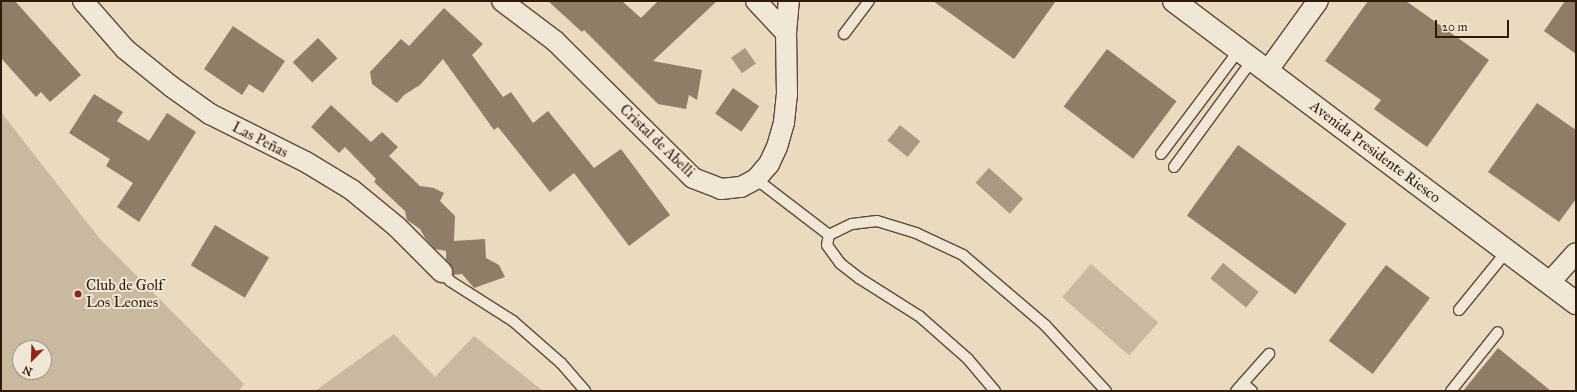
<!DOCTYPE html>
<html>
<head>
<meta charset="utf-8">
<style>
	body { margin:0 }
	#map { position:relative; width:1577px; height:392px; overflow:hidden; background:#e9dac0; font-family:"IM FELL Great Primer",serif }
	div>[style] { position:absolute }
	.green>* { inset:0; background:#c9b9a1; transform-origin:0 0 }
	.water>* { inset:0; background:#aa9882; transform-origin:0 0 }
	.building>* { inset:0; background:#907d68; transform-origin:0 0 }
	.roads { filter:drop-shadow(1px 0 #5e4937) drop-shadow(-1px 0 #5e4937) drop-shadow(0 1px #5e4937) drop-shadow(0 -1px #5e4937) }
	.service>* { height:10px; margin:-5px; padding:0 5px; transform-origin:5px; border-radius:5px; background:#f1e7d6 }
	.minor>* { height:20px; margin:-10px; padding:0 10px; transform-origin:10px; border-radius:10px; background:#f1e7d6 }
	.secondary>* { height:22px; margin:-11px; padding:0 11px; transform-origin:11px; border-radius:11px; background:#f1e7d6 }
	.dots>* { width:11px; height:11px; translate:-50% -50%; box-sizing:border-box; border:2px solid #f1e7d6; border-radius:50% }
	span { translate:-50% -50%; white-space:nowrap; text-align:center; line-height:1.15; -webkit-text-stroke:4px #f1e7d6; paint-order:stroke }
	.street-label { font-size:15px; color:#2f1909 }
	.poi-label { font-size:15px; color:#2f1909 }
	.left { translate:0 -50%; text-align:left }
	.frame { position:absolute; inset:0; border:2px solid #2f1909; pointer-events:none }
	.north { position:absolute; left:12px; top:340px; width:40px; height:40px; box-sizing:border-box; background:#f1e7d6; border:1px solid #a39584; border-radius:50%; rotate:203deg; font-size:11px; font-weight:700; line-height:16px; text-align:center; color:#2f1909 }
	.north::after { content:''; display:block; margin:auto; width:14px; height:18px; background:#8f2418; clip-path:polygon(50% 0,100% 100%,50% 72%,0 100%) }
	.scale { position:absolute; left:1435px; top:20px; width:74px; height:18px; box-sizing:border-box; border:2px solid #2f1909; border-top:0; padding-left:5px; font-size:12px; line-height:14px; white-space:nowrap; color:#2f1909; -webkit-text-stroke:3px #f1e7d6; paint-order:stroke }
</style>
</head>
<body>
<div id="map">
	<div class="green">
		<div style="clip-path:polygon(evenodd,1px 112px,100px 239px,244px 384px,239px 391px,1px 391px,1px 112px,20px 348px,44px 348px,44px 372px,20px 372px,20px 348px)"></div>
		<div style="left:1091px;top:264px;width:89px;height:44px;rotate:41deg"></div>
		<div style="clip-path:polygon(394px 334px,435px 377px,474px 336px,543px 391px,315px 391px)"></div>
	</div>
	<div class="water">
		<div style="left:745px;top:48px;width:19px;height:17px;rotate:55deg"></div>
		<div style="left:900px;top:125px;width:26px;height:20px;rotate:39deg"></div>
		<div style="left:989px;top:168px;width:46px;height:20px;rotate:42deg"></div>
		<div style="left:1223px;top:263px;width:46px;height:20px;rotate:39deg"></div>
	</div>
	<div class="building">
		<div style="clip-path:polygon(1px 1px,15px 1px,81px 75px,50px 102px,41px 92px,36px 97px,1px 58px)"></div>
		<div style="clip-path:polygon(548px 1px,622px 1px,641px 18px,658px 1px,717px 1px,653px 61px,702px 70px,697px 100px,689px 95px,686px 109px,658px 104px,584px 30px,582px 32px)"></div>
		<div style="clip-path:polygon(933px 1px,1056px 1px,1014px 59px)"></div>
		<div style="clip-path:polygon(1368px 1px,1406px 1px,1489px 60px,1427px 147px,1374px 109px,1381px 100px,1325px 61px)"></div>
		<div style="clip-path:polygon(1565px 1px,1576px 1px,1576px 54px,1544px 31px)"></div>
		<div style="clip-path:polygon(444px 8px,483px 44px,472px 55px,503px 97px,511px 92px,533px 123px,548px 111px,594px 168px,621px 149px,670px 215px,629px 246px,574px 173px,550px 192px,498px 127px,494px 130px,443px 59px,420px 85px,404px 95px,397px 103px,372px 84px,370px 72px,401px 39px,409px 46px)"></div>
		<div style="clip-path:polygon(233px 26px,285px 61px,263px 93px,249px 84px,242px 95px,204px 69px)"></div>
		<div style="left:318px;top:38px;width:28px;height:35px;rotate:46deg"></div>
		<div style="left:1107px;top:49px;width:87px;height:72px;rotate:37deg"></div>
		<div style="left:733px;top:88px;width:32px;height:31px;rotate:35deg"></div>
		<div style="clip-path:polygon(94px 94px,123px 112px,117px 121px,149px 141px,167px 113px,196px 132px,139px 222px,117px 207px,133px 183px,106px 166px,110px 159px,69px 133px)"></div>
		<div style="clip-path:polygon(1537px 103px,1576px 130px,1576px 199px,1559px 222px,1488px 172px)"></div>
		<div style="clip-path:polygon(331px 105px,371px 142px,382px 132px,398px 147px,389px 156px,420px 186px,434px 188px,444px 193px,440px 201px,455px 216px,454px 241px,485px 239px,486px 258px,499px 265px,505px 277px,474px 288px,462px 274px,453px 275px,453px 269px,446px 260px,446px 251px,435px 249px,425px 238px,420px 229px,407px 220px,405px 211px,374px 182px,376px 179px,345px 147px,339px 153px,311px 127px)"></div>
		<div style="left:1238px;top:145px;width:134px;height:87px;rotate:36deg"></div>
		<div style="left:215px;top:225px;width:63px;height:47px;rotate:31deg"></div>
		<div style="left:1386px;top:265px;width:55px;height:95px;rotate:37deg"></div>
		<div style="clip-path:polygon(1498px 348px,1551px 391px,1463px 391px)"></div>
	</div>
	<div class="roads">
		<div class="service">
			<div style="left:844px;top:34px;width:41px;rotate:-52.9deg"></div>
			<div style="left:1161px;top:154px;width:130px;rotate:-53.1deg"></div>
			<div style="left:1174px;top:167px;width:134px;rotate:-53.8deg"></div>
			<div style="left:756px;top:179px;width:92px;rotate:37.5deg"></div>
			<div style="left:442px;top:272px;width:12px;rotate:48deg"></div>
			<div style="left:450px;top:281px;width:75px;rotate:32.4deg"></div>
			<div style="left:513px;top:321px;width:64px;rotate:41.2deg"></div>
			<div style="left:561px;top:363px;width:37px;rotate:49deg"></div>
			<div style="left:1459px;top:310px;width:76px;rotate:-50.9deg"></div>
			<div style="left:1243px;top:383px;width:12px;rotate:42deg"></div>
			<div style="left:995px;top:391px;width:42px;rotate:-130.2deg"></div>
			<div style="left:968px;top:359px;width:65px;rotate:-138.7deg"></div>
			<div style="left:919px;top:316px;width:71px;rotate:-147.7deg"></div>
			<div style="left:859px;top:278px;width:24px;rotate:-142deg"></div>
			<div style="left:840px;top:263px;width:22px;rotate:-126deg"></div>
			<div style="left:827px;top:245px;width:10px;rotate:-79deg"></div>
			<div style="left:829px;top:235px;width:25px;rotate:-26deg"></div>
			<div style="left:852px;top:224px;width:25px;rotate:-7deg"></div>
			<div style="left:877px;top:221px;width:41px;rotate:17.1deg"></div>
			<div style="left:916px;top:233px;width:52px;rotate:25.1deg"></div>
			<div style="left:963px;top:255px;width:108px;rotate:40.5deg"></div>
			<div style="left:1045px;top:325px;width:90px;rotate:47.3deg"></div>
			<div style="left:1236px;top:391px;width:50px;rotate:-48.3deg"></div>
			<div style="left:1451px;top:391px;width:75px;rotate:-51.5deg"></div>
		</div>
		<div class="minor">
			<div style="left:83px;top:1px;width:64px;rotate:48.8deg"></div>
			<div style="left:125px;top:49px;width:60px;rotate:39deg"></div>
			<div style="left:172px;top:87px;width:47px;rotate:35.4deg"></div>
			<div style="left:210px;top:114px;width:107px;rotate:26.6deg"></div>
			<div style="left:306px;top:162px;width:54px;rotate:31.3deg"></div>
			<div style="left:352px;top:190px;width:58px;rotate:39.4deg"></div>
			<div style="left:397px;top:227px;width:64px;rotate:45deg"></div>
			<div style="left:502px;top:1px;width:66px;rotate:37deg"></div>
			<div style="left:555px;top:41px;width:194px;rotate:44.8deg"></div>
			<div style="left:693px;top:178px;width:30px;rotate:21deg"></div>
			<div style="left:721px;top:189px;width:20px;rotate:-6deg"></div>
			<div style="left:741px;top:187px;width:17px;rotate:-28deg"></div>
			<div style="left:756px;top:179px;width:20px;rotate:-49deg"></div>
			<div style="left:769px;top:164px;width:19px;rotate:-65deg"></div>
			<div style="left:777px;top:147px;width:26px;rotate:-74deg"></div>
			<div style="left:784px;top:122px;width:27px;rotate:-84deg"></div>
			<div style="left:787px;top:95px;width:62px;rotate:-90.9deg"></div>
			<div style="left:786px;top:33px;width:32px;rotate:-85deg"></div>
			<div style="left:756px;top:1px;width:44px;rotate:46.8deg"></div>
			<div style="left:1268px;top:70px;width:85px;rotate:-54.1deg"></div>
			<div style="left:1549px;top:283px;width:40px;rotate:-48deg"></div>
		</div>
		<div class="secondary">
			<div style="left:1174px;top:1px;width:503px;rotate:36.92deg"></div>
		</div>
	</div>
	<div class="dots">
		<div style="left:78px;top:294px;background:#8f2418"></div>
	</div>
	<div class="street-label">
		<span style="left:260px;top:140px;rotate:27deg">Las Peñas</span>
		<span style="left:657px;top:141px;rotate:44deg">Cristal de Abelli</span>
		<span style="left:1375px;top:152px;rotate:37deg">Avenida Presidente Riesco</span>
	</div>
	<div class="poi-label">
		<span class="left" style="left:86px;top:294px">Club de Golf<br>Los Leones</span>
	</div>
	<div class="frame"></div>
	<div class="north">N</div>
	<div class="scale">20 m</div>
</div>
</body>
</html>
